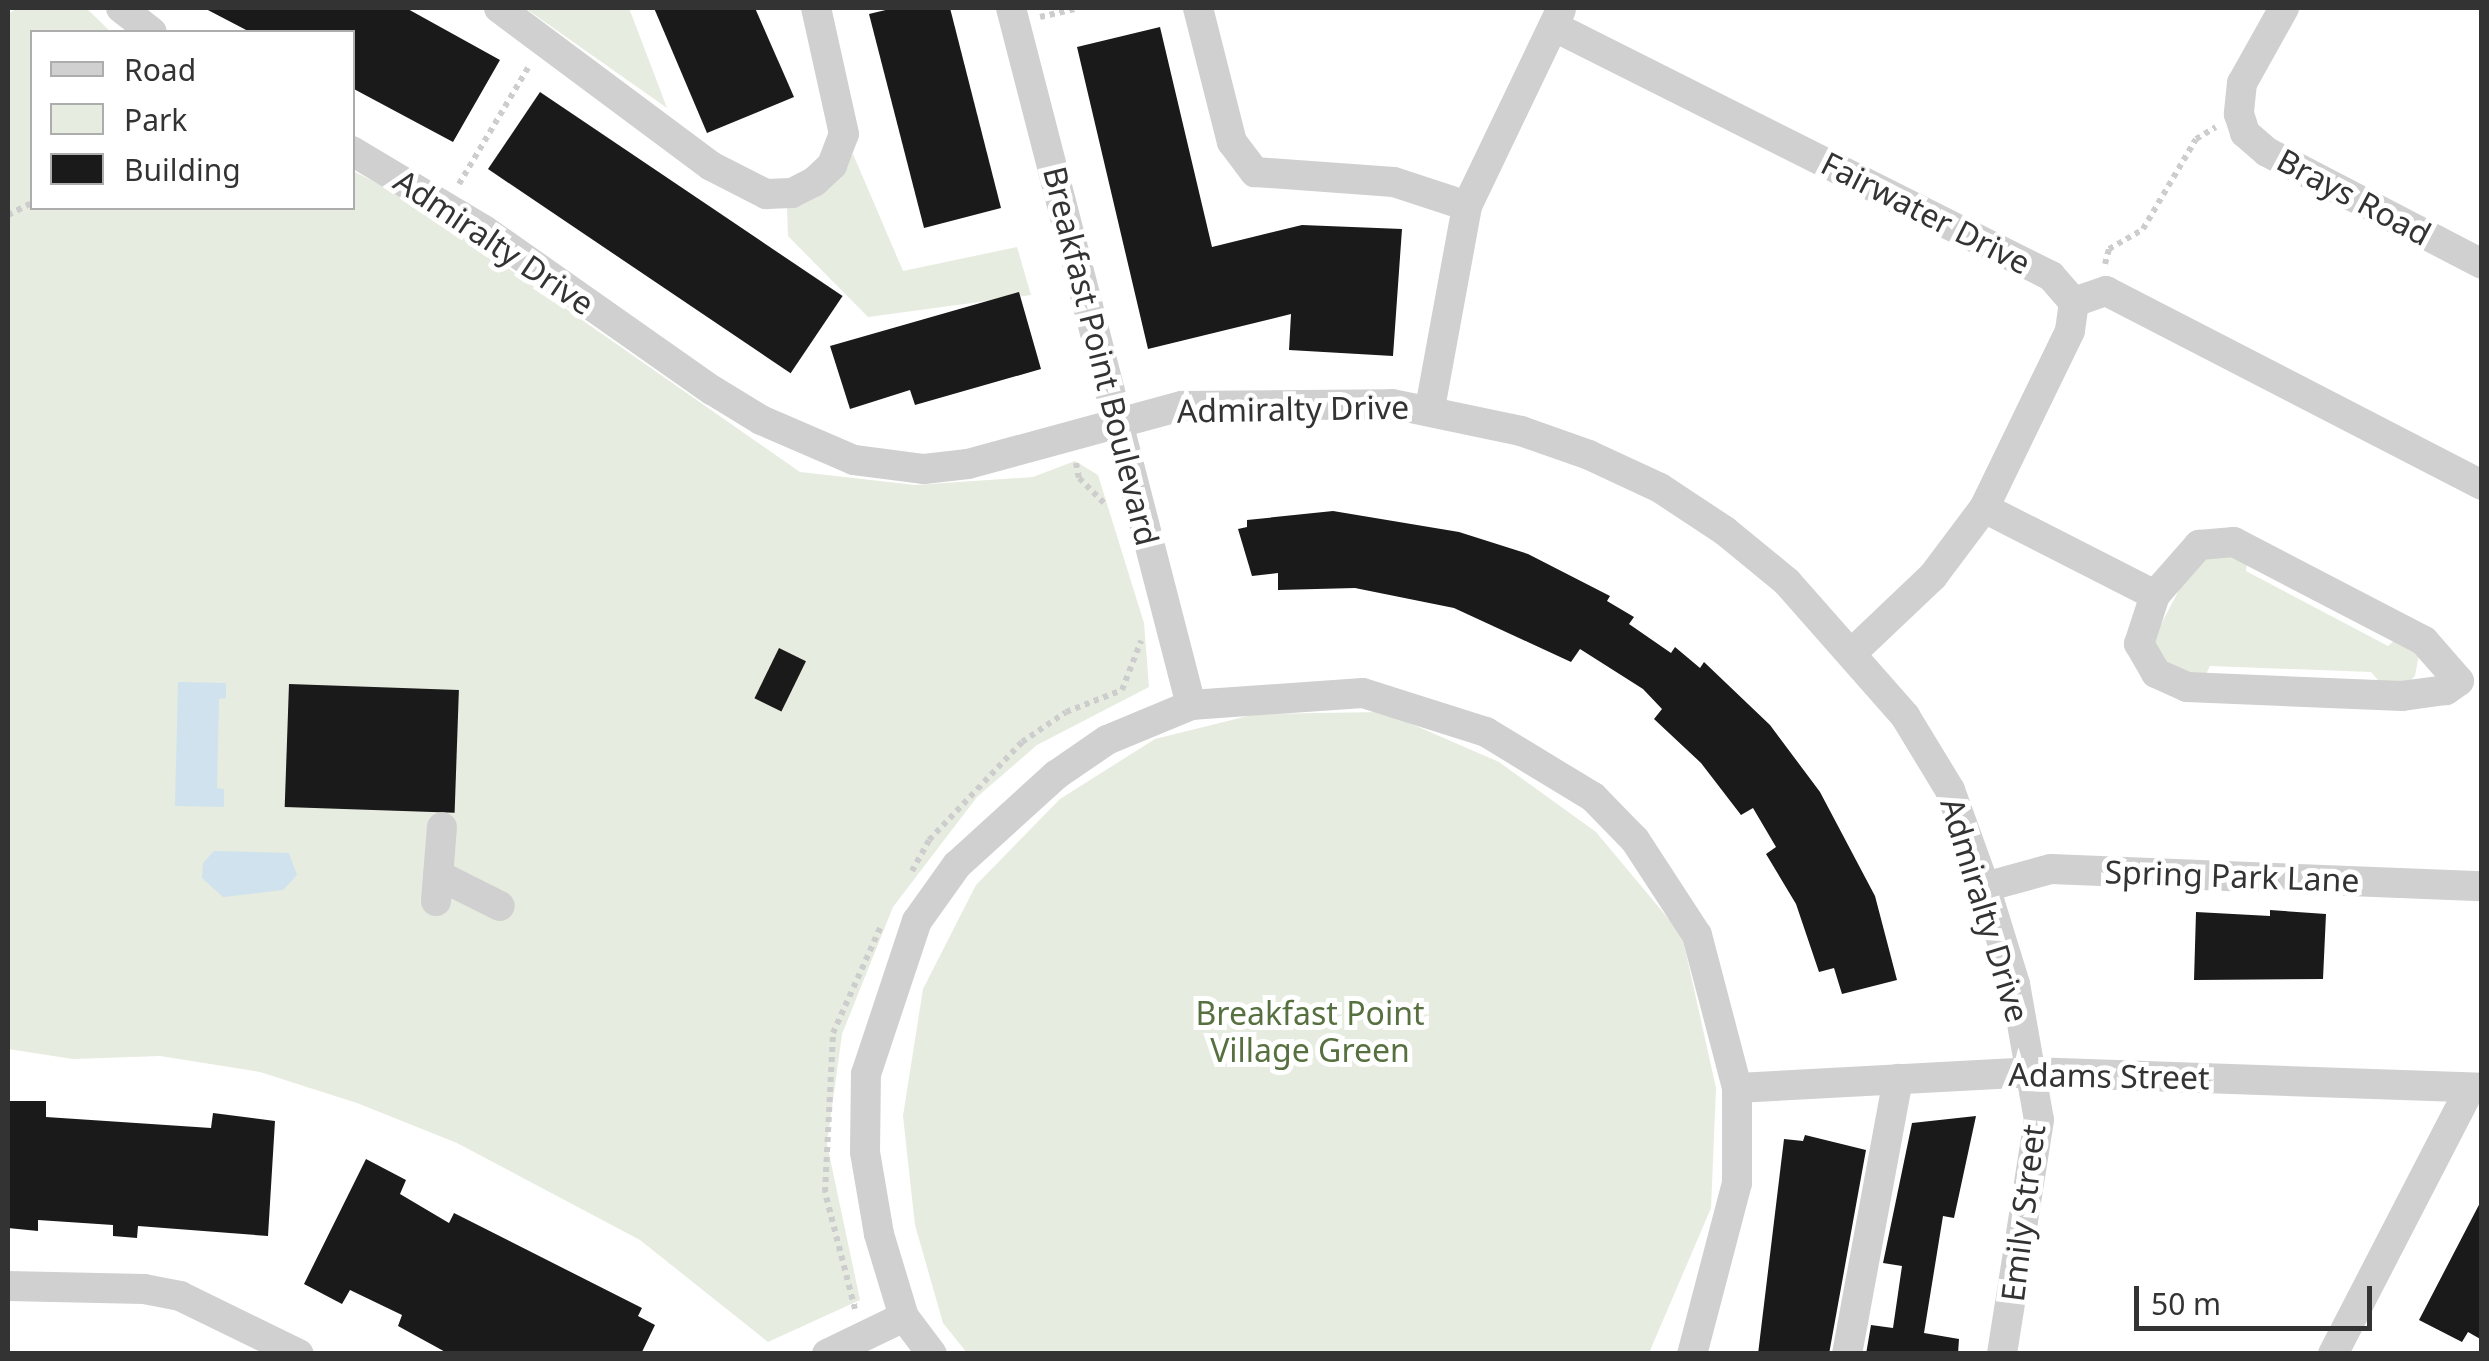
<!DOCTYPE html>
<html>
<head>
<meta charset="utf-8">
<style>
	body { margin:0 }
	#map { position:relative; width:2489px; height:1361px; overflow:hidden; background:#fff; font-family:"Noto Sans",sans-serif }
	div>[style] { position:absolute }
	.green>* { inset:0; background:#e6ecdf }
	.water>* { inset:0; background:#cfe2ee }
	.building>* { inset:0; background:#1a1a1a; transform-origin:0 0 }
	.path>* { height:6px; margin-top:-3px; transform-origin:0; background:repeating-linear-gradient(90deg,#cdcdcd 0 5px,transparent 0 10px) }
	.minor>* { height:30px; margin:-15px; padding:0 15px; transform-origin:15px; border-radius:15px; background:#d0d0d0 }
	span { translate:-50% -50%; white-space:nowrap; text-align:center; line-height:1.15; -webkit-text-stroke:10px #fff; paint-order:stroke }
	.street-label { font-size:32px; color:#333 }
	.park-label { font-size:32px; color:#56703f }
	.frame { position:absolute; inset:0; border:10px solid #333; pointer-events:none }
	.legend { position:absolute; left:30px; top:30px; width:325px; height:180px; box-sizing:border-box; background:#fff; border:2px solid #adadad; margin:0; padding:12px 18px; list-style:none; font-size:30px; color:#333 }
	.legend li { display:flex; align-items:center; gap:20px; height:50px }
	.legend b { width:50px; border:2px solid #adadad }
	.scale { position:absolute; left:2134px; top:1286px; width:238px; height:45px; box-sizing:border-box; border:5px solid #333; border-top:0; padding-left:12px; font-size:30px; line-height:35px; white-space:nowrap; color:#333; -webkit-text-stroke:8px #fff; paint-order:stroke }
</style>
</head>
<body>
<div id="map">
	<div class="green">
		<div style="clip-path:polygon(18px 8px,86px 8px,111px 32px,32px 32px,32px 208px,352px 208px,353px 171px,410px 200px,800px 472px,915px 485px,1033px 477px,1075px 461px,1098px 475px,1144px 623px,1149px 687px,1037px 745px,977px 797px,893px 907px,842px 1034px,827px 1144px,860px 1300px,768px 1342px,640px 1240px,457px 1143px,357px 1103px,260px 1072px,160px 1056px,73px 1059px,8px 1049px,8px 14px)"></div>
		<div style="clip-path:polygon(525px 8px,629px 8px,667px 108px)"></div>
		<div style="clip-path:polygon(853px 154px,903px 271px,1017px 247px,1031px 295px,868px 317px,788px 236px,787px 207px,817px 191px)"></div>
		<div style="clip-path:polygon(2204px 555px,2248px 558px,2246px 571px,2388px 646px,2396px 639px,2419px 654px,2415px 676px,2405px 686px,2383px 686px,2371px 672px,2210px 666px,2204px 678px,2174px 674px,2156px 650px,2155px 636px,2192px 565px)"></div>
		<div style="clip-path:polygon(1384px 712px,1499px 762px,1596px 832px,1682px 935px,1716px 1088px,1711px 1208px,1649px 1353px,967px 1353px,943px 1323px,915px 1225px,903px 1116px,923px 989px,976px 885px,1060px 799px,1155px 739px,1256px 714px)"></div>
	</div>
	<div class="water">
		<div style="clip-path:polygon(178px 682px,226px 683px,226px 698px,219px 699px,217px 788px,224px 789px,224px 807px,175px 806px)"></div>
		<div style="clip-path:polygon(214px 851px,289px 853px,297px 875px,283px 890px,223px 897px,202px 878px,203px 863px)"></div>
	</div>
	<div class="building">
		<div style="clip-path:polygon(204px 8px,406px 8px,500px 60px,453px 142px,352px 88px,352px 32px,250px 32px)"></div>
		<div style="clip-path:polygon(654px 8px,755px 8px,794px 97px,707px 133px)"></div>
		<div style="clip-path:polygon(894px 8px,950px 8px,1001px 208px,924px 228px,869px 14px)"></div>
		<div style="clip-path:polygon(1160px 27px,1212px 247px,1302px 225px,1402px 229px,1393px 356px,1289px 350px,1291px 314px,1148px 349px,1077px 47px)"></div>
		<div style="left:540px;top:92px;width:365px;height:93px;rotate:34deg"></div>
		<div style="clip-path:polygon(1019px 292px,1041px 369px,915px 405px,910px 390px,850px 409px,830px 346px)"></div>
		<div style="clip-path:polygon(1333px 511px,1459px 532px,1528px 554px,1610px 596px,1607px 601px,1634px 617px,1629px 624px,1671px 653px,1675px 647px,1700px 668px,1704px 662px,1770px 725px,1820px 792px,1875px 896px,1897px 980px,1842px 994px,1834px 968px,1819px 972px,1796px 904px,1766px 854px,1776px 847px,1753px 808px,1741px 815px,1701px 763px,1654px 719px,1662px 709px,1643px 689px,1580px 649px,1571px 662px,1454px 608px,1355px 588px,1278px 590px,1278px 573px,1252px 576px,1238px 529px,1247px 527px,1247px 520px)"></div>
		<div style="left:779px;top:648px;width:30px;height:56px;rotate:26deg"></div>
		<div style="left:289px;top:684px;width:170px;height:123px;rotate:2deg"></div>
		<div style="clip-path:polygon(2270px 910px,2326px 914px,2323px 979px,2194px 980px,2196px 912px,2270px 916px)"></div>
		<div style="clip-path:polygon(8px 1101px,46px 1101px,46px 1117px,211px 1128px,213px 1113px,275px 1121px,268px 1236px,138px 1226px,137px 1238px,113px 1236px,113px 1225px,38px 1220px,38px 1231px,8px 1228px)"></div>
		<div style="clip-path:polygon(1976px 1116px,1954px 1218px,1943px 1216px,1924px 1333px,1959px 1339px,1958px 1354px,1866px 1354px,1871px 1325px,1893px 1328px,1902px 1266px,1883px 1263px,1912px 1123px)"></div>
		<div style="clip-path:polygon(1805px 1135px,1866px 1150px,1829px 1354px,1758px 1354px,1784px 1139px,1803px 1141px)"></div>
		<div style="clip-path:polygon(366px 1159px,406px 1180px,400px 1194px,449px 1223px,454px 1213px,642px 1308px,638px 1316px,655px 1325px,641px 1354px,449px 1354px,398px 1326px,402px 1315px,350px 1290px,342px 1304px,304px 1284px)"></div>
		<div style="clip-path:polygon(2482px 1199px,2482px 1340px,2468px 1332px,2462px 1342px,2419px 1320px)"></div>
	</div>
	<div class="path">
		<div style="left:1040px;top:17px;width:39px;rotate:-13deg"></div>
		<div style="left:459px;top:184px;width:137px;rotate:-59.3deg"></div>
		<div style="left:8px;top:215px;width:27px;rotate:-27deg"></div>
		<div style="left:2105px;top:264px;width:16px;rotate:-75deg"></div>
		<div style="left:2109px;top:249px;width:39px;rotate:-30deg"></div>
		<div style="left:2143px;top:229px;width:104px;rotate:-59.5deg"></div>
		<div style="left:2196px;top:139px;width:23px;rotate:-31deg"></div>
		<div style="left:1076px;top:463px;width:15px;rotate:79deg"></div>
		<div style="left:1079px;top:478px;width:37px;rotate:45deg"></div>
		<div style="left:912px;top:871px;width:35px;rotate:-61deg"></div>
		<div style="left:929px;top:840px;width:135px;rotate:-46.5deg"></div>
		<div style="left:1022px;top:742px;width:53px;rotate:-34.3deg"></div>
		<div style="left:1066px;top:712px;width:60px;rotate:-21.4deg"></div>
		<div style="left:1122px;top:690px;width:53px;rotate:-68.8deg"></div>
		<div style="left:855px;top:1309px;width:121px;rotate:-104.4deg"></div>
		<div style="left:825px;top:1192px;width:159px;rotate:-87.1deg"></div>
		<div style="left:833px;top:1033px;width:117px;rotate:-65.8deg"></div>
	</div>
	<div class="minor">
		<div style="left:121px;top:8px;width:39px;rotate:38deg"></div>
		<div style="left:499px;top:8px;width:264px;rotate:36.7deg"></div>
		<div style="left:711px;top:166px;width:62px;rotate:27deg"></div>
		<div style="left:766px;top:194px;width:26px;rotate:-2deg"></div>
		<div style="left:792px;top:193px;width:25px;rotate:-27deg"></div>
		<div style="left:814px;top:182px;width:25px;rotate:-43deg"></div>
		<div style="left:832px;top:165px;width:33px;rotate:-69deg"></div>
		<div style="left:844px;top:134px;width:129px;rotate:-102.5deg"></div>
		<div style="left:1011px;top:8px;width:720px;rotate:75.52deg"></div>
		<div style="left:1198px;top:8px;width:138px;rotate:75.8deg"></div>
		<div style="left:1232px;top:142px;width:38px;rotate:53deg"></div>
		<div style="left:1255px;top:172px;width:139px;rotate:4.1deg"></div>
		<div style="left:1394px;top:182px;width:77px;rotate:18.2deg"></div>
		<div style="left:2284px;top:8px;width:86px;rotate:119.2deg"></div>
		<div style="left:2242px;top:83px;width:31px;rotate:96deg"></div>
		<div style="left:2239px;top:114px;width:20px;rotate:72deg"></div>
		<div style="left:2245px;top:133px;width:29px;rotate:41deg"></div>
		<div style="left:2267px;top:152px;width:242px;rotate:27.5deg"></div>
		<div style="left:1555px;top:27px;width:555px;rotate:26.66deg"></div>
		<div style="left:2051px;top:276px;width:35px;rotate:49deg"></div>
		<div style="left:2074px;top:302px;width:29px;rotate:98deg"></div>
		<div style="left:2070px;top:331px;width:197px;rotate:115.9deg"></div>
		<div style="left:1984px;top:508px;width:85px;rotate:126.9deg"></div>
		<div style="left:1933px;top:576px;width:109px;rotate:136.5deg"></div>
		<div style="left:352px;top:151px;width:154px;rotate:30.9deg"></div>
		<div style="left:484px;top:230px;width:279px;rotate:35.1deg"></div>
		<div style="left:712px;top:390px;width:57px;rotate:31.5deg"></div>
		<div style="left:761px;top:420px;width:101px;rotate:23.3deg"></div>
		<div style="left:854px;top:460px;width:71px;rotate:7.3deg"></div>
		<div style="left:924px;top:469px;width:44px;rotate:-6.5deg"></div>
		<div style="left:968px;top:464px;width:222px;rotate:-15.2deg"></div>
		<div style="left:1182px;top:406px;width:210px;rotate:-0.5deg"></div>
		<div style="left:1392px;top:404px;width:132px;rotate:11.8deg"></div>
		<div style="left:1521px;top:431px;width:72px;rotate:19.4deg"></div>
		<div style="left:1589px;top:455px;width:78px;rotate:24.9deg"></div>
		<div style="left:1660px;top:488px;width:78px;rotate:33.5deg"></div>
		<div style="left:1725px;top:531px;width:80px;rotate:39.4deg"></div>
		<div style="left:1787px;top:582px;width:179px;rotate:48.6deg"></div>
		<div style="left:1905px;top:716px;width:87px;rotate:58.7deg"></div>
		<div style="left:1950px;top:790px;width:103px;rotate:70.2deg"></div>
		<div style="left:1985px;top:887px;width:102px;rotate:72.8deg"></div>
		<div style="left:2015px;top:984px;width:138px;rotate:80deg"></div>
		<div style="left:2039px;top:1120px;width:237px;rotate:99deg"></div>
		<div style="left:2074px;top:302px;width:34px;rotate:-19deg"></div>
		<div style="left:2106px;top:291px;width:423px;rotate:27.3deg"></div>
		<div style="left:1430px;top:408px;width:205px;rotate:-79.6deg"></div>
		<div style="left:1467px;top:206px;width:217px;rotate:-64.4deg"></div>
		<div style="left:1984px;top:508px;width:192px;rotate:27deg"></div>
		<div style="left:2234px;top:542px;width:214px;rotate:27.5deg"></div>
		<div style="left:2424px;top:641px;width:53px;rotate:48.8deg"></div>
		<div style="left:2459px;top:681px;width:16px;rotate:145deg"></div>
		<div style="left:2446px;top:690px;width:44px;rotate:172.2deg"></div>
		<div style="left:2402px;top:696px;width:215px;rotate:-177.6deg"></div>
		<div style="left:2187px;top:687px;width:34px;rotate:-156deg"></div>
		<div style="left:2156px;top:673px;width:34px;rotate:-120deg"></div>
		<div style="left:2139px;top:644px;width:52px;rotate:-71.9deg"></div>
		<div style="left:2155px;top:595px;width:67px;rotate:-48.7deg"></div>
		<div style="left:2199px;top:545px;width:35px;rotate:-5deg"></div>
		<div style="left:438px;top:875px;width:69px;rotate:26.6deg"></div>
		<div style="left:1985px;top:887px;width:68px;rotate:-15.3deg"></div>
		<div style="left:2051px;top:869px;width:431px;rotate:2.3deg"></div>
		<div style="left:436px;top:901px;width:74px;rotate:-85.4deg"></div>
		<div style="left:1737px;top:1088px;width:293px;rotate:-3.1deg"></div>
		<div style="left:2030px;top:1072px;width:452px;rotate:2deg"></div>
		<div style="left:8px;top:1286px;width:136px;rotate:1.3deg"></div>
		<div style="left:144px;top:1289px;width:37px;rotate:11deg"></div>
		<div style="left:180px;top:1296px;width:132px;rotate:26deg"></div>
		<div style="left:827px;top:1354px;width:85px;rotate:-25.7deg"></div>
		<div style="left:932px;top:1354px;width:46px;rotate:-127.1deg"></div>
		<div style="left:904px;top:1317px;width:87px;rotate:-106.8deg"></div>
		<div style="left:879px;top:1234px;width:83px;rotate:-99.7deg"></div>
		<div style="left:865px;top:1152px;width:78px;rotate:-89.3deg"></div>
		<div style="left:866px;top:1074px;width:161px;rotate:-71.6deg"></div>
		<div style="left:917px;top:921px;width:69px;rotate:-54.5deg"></div>
		<div style="left:957px;top:865px;width:134px;rotate:-42.3deg"></div>
		<div style="left:1056px;top:775px;width:62px;rotate:-34.5deg"></div>
		<div style="left:1107px;top:740px;width:91px;rotate:-22.6deg"></div>
		<div style="left:1191px;top:705px;width:172px;rotate:-4deg"></div>
		<div style="left:1363px;top:693px;width:129px;rotate:17.6deg"></div>
		<div style="left:1486px;top:732px;width:125px;rotate:31.3deg"></div>
		<div style="left:1593px;top:797px;width:60px;rotate:45.7deg"></div>
		<div style="left:1635px;top:840px;width:113px;rotate:56.9deg"></div>
		<div style="left:1697px;top:935px;width:158px;rotate:75.3deg"></div>
		<div style="left:1737px;top:1088px;width:95px;rotate:90deg"></div>
		<div style="left:1737px;top:1183px;width:177px;rotate:104.7deg"></div>
		<div style="left:1847px;top:1354px;width:280px;rotate:-79.5deg"></div>
		<div style="left:2333px;top:1354px;width:299px;rotate:-62.7deg"></div>
	</div>
	<div class="street-label">
		<span style="left:2354px;top:197px;rotate:28deg">Brays Road</span>
		<span style="left:1926px;top:213px;rotate:27deg">Fairwater Drive</span>
		<span style="left:494px;top:242px;rotate:34deg">Admiralty Drive</span>
		<span style="left:1101px;top:356px;rotate:76deg">Breakfast Point Boulevard</span>
		<span style="left:1293px;top:409px;rotate:-1deg">Admiralty Drive</span>
		<span style="left:2232px;top:876px;rotate:2deg">Spring Park Lane</span>
		<span style="left:1985px;top:910px;rotate:73deg">Admiralty Drive</span>
		<span style="left:2109px;top:1076px;rotate:1deg">Adams Street</span>
		<span style="left:2023px;top:1213px;rotate:-83deg">Emily Street</span>
	</div>
	<div class="park-label">
		<span style="left:1310px;top:1032px">Breakfast Point<br>Village Green</span>
	</div>
	<div class="frame"></div>
	<ul class="legend">
	<li><b style="height:12px;background:#d0d0d0"></b>Road</li>
	<li><b style="height:28px;background:#e6ecdf"></b>Park</li>
	<li><b style="height:28px;background:#1a1a1a"></b>Building</li>
	</ul>
	<div class="scale">50 m</div>
</div>
</body>
</html>
